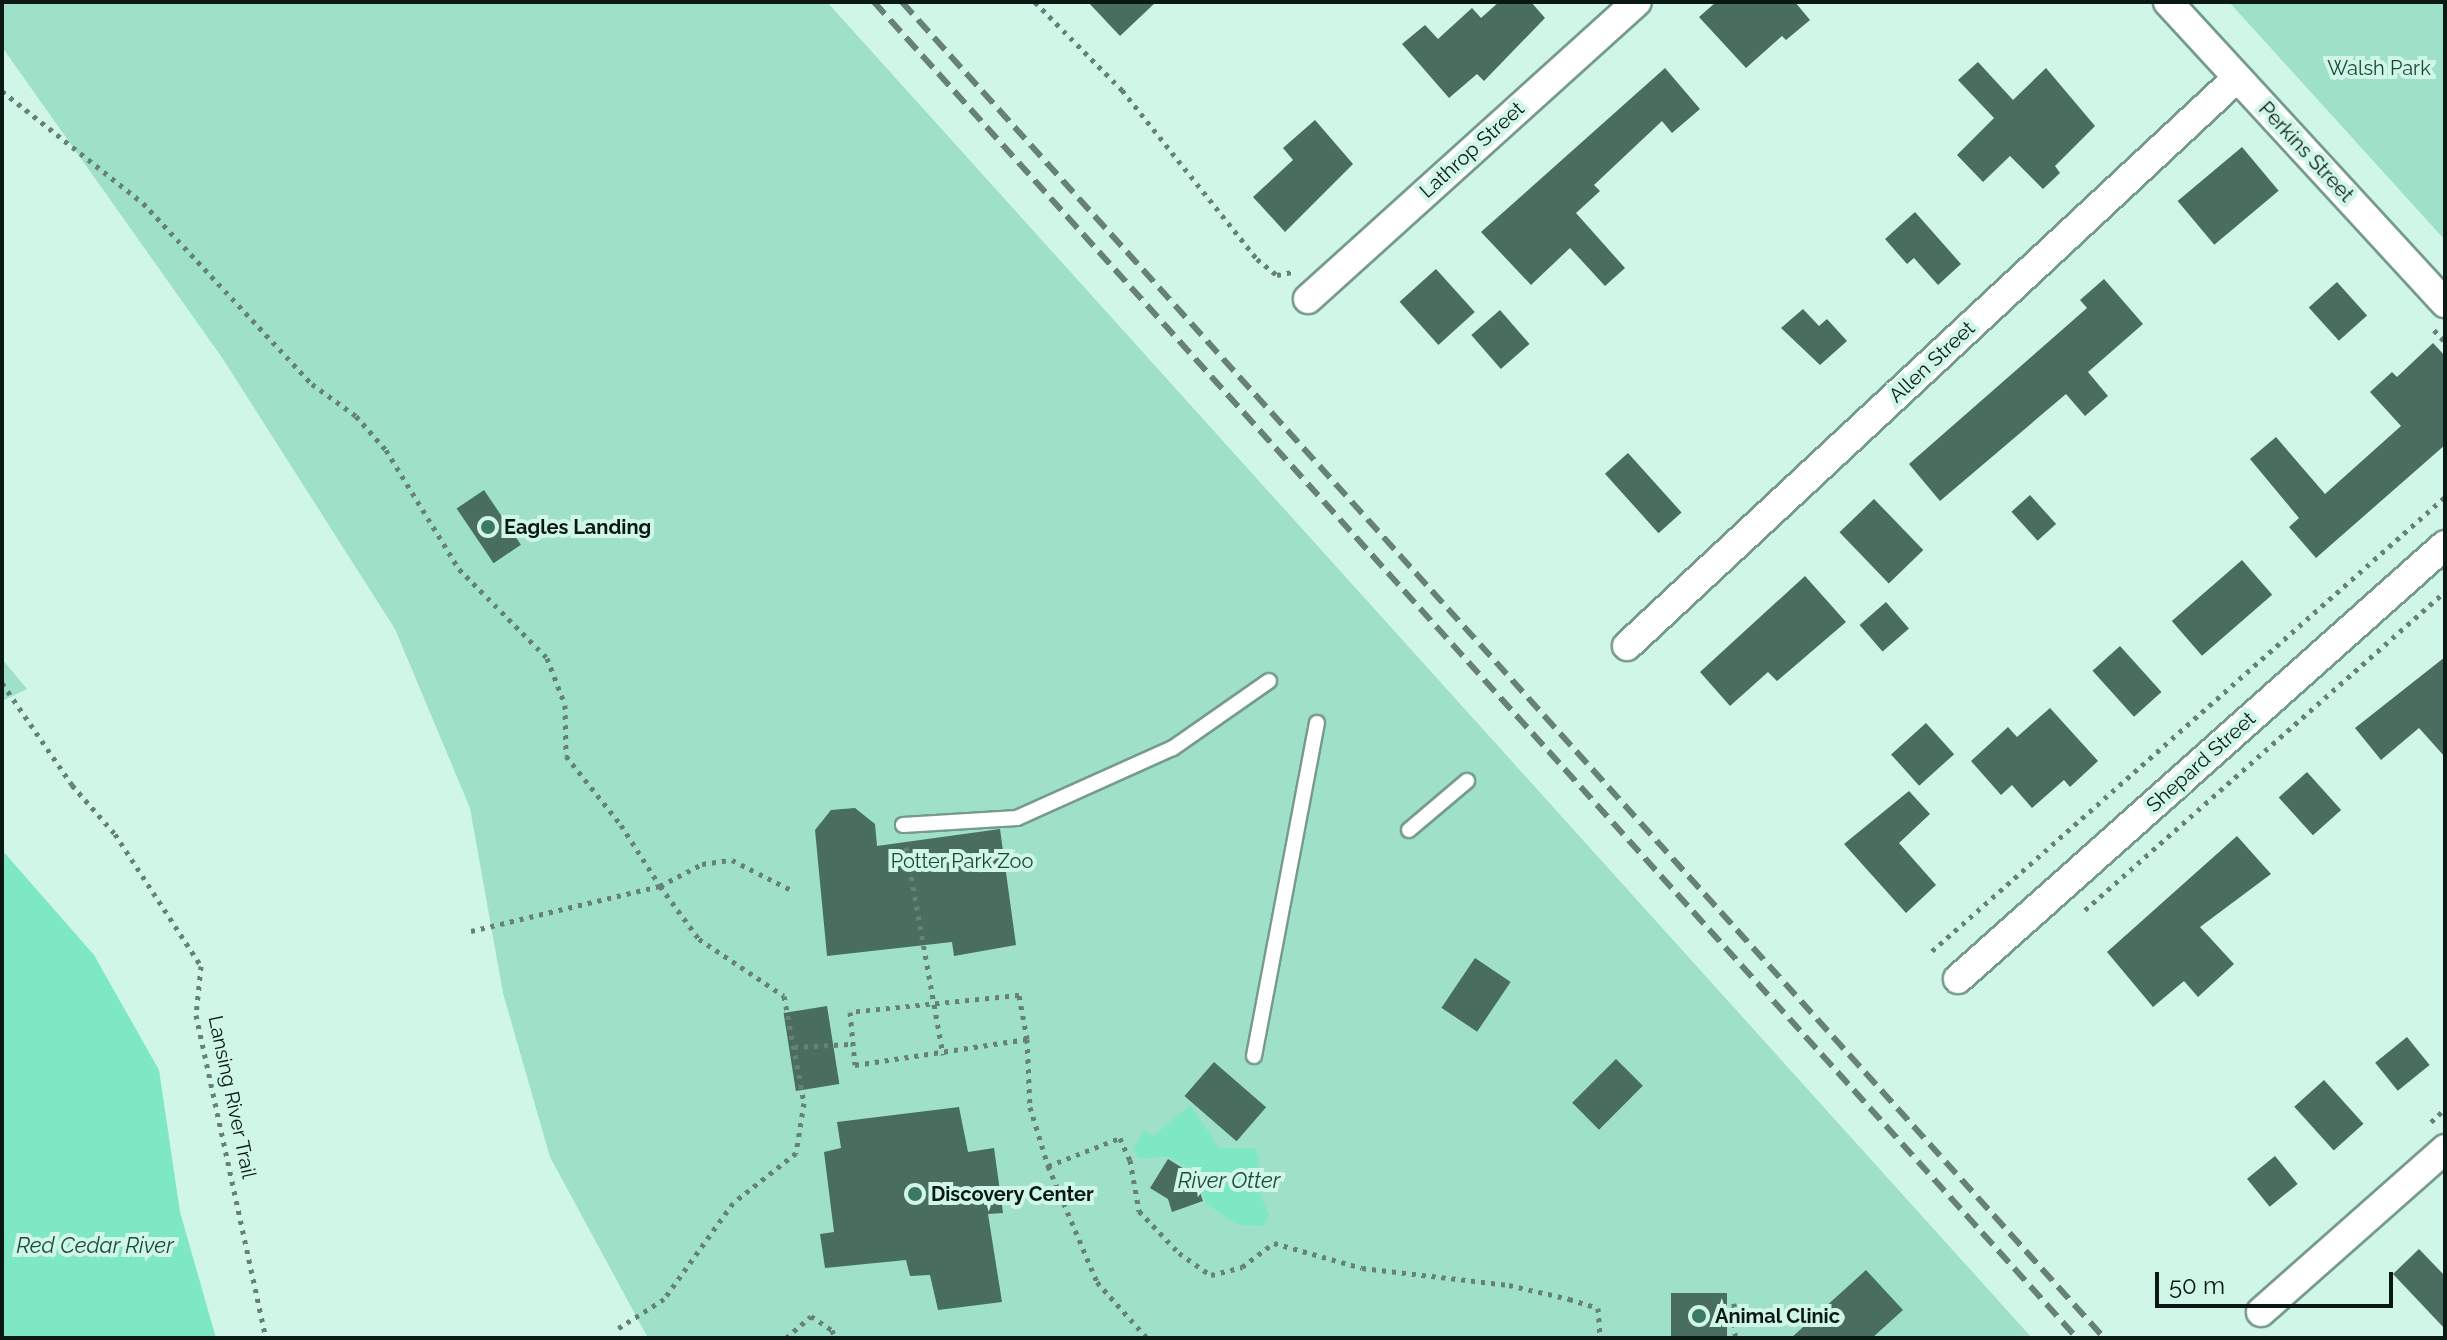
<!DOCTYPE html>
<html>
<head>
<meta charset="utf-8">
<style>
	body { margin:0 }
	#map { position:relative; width:2447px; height:1340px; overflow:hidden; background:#cff6e7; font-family:Raleway,sans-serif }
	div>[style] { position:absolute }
	.green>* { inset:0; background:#9ee0c8 }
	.water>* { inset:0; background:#7ee7c3 }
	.building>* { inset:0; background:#496d5f; transform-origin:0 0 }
	.path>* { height:5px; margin-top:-2.5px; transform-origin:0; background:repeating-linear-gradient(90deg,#678178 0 4px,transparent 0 10px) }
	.roads { filter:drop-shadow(2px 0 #769b8d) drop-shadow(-2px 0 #769b8d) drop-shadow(0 2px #769b8d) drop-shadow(0 -2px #769b8d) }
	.lane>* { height:14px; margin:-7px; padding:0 7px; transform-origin:7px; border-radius:7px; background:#fff }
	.street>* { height:28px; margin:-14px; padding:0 14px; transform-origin:14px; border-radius:14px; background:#fff }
	.rail>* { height:6px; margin-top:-3px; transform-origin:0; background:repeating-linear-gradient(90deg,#678177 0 16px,transparent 0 24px) }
	.dots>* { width:22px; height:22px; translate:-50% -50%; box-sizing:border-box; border:4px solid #cff6e7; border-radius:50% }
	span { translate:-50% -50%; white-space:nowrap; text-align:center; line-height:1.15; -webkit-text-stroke:8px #cff6e7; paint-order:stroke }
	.park-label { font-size:20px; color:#184738 }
	.street-label { font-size:20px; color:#0a1914 }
	.poi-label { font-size:20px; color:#0a1914; font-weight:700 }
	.left { translate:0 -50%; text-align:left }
	.water-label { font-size:22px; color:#1b493a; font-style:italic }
	.frame { position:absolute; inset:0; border:4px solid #0a1914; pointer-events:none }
	.scale { position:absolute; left:2155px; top:1272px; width:238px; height:36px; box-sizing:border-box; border:4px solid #0a1914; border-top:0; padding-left:10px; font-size:24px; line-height:28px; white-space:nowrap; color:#0a1914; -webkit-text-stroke:6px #cff6e7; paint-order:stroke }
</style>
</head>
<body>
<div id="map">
	<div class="green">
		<div style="clip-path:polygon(2px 2px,827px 2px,2032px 1338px,648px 1338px,550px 1157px,503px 993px,470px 808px,395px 629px,223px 359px,2px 47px)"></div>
		<div style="clip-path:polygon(2229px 2px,2445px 2px,2445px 240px)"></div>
		<div style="clip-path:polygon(2px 659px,27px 689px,2px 701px)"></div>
	</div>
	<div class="water">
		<div style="clip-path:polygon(2px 850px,94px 955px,159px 1070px,180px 1212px,216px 1338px,2px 1338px)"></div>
		<div style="clip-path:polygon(1190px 1105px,1219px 1148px,1254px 1148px,1259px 1157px,1257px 1186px,1269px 1215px,1263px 1226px,1236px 1224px,1206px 1203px,1196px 1173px,1168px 1156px,1139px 1159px,1133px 1148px,1144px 1131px,1154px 1136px)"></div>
	</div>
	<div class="building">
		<div style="clip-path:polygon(1088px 2px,1156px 2px,1120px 36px)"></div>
		<div style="clip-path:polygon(1499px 2px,1531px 2px,1545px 18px,1484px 81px,1477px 74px,1449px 98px,1402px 44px,1425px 25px,1438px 39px,1472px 8px,1481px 18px)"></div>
		<div style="clip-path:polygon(1716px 2px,1795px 2px,1810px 20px,1786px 40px,1782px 36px,1746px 68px,1699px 17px)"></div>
		<div style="clip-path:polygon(1978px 62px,2013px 100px,2046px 68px,2095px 126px,2055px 166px,2060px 173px,2043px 189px,2010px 156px,1983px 182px,1957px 155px,1994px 118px,1958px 80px)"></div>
		<div style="clip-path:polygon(1665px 68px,1700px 109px,1672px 133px,1662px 121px,1594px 185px,1600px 191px,1576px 213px,1625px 268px,1605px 286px,1570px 248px,1531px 285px,1481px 232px)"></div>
		<div style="clip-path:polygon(1315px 120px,1353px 164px,1285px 232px,1253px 197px,1293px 160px,1283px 148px)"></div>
		<div style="left:2242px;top:147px;width:57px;height:84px;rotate:50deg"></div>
		<div style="clip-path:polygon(1915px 212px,1961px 264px,1938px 285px,1914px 258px,1907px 264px,1885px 239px)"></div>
		<div style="left:1436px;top:269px;width:58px;height:49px;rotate:48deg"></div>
		<div style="clip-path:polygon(2104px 279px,2143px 324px,2088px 372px,2108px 396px,2085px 416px,2066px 394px,1940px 501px,1909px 464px,2087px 308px,2080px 300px)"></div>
		<div style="left:2337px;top:282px;width:45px;height:38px;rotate:48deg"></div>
		<div style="clip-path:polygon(1803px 309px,1819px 326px,1827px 319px,1847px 341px,1820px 365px,1781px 328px)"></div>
		<div style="left:1500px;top:310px;width:45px;height:38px;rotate:49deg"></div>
		<div style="clip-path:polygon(2433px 343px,2445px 356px,2445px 445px,2316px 558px,2289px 527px,2299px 518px,2250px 459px,2276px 437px,2325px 494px,2401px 426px,2370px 392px,2392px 372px,2397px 377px)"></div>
		<div style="left:1628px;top:453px;width:80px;height:31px;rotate:48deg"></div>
		<div style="left:484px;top:490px;width:66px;height:33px;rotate:56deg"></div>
		<div style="left:2030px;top:495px;width:39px;height:25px;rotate:48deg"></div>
		<div style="left:1874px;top:499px;width:71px;height:48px;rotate:46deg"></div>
		<div style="left:2242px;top:560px;width:46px;height:93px;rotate:49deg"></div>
		<div style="clip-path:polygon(1805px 576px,1846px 622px,1777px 681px,1768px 672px,1730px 706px,1700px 672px)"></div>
		<div style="left:1886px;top:602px;width:35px;height:35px;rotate:49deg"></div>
		<div style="left:2120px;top:646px;width:62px;height:37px;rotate:48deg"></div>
		<div style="clip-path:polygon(2445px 657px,2445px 757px,2419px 728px,2381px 760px,2355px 728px)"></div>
		<div style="clip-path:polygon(2050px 708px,2098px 761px,2070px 787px,2064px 780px,2032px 808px,2012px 785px,2001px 795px,1971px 761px,2008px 727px,2017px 737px)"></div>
		<div style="left:1926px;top:723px;width:42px;height:47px;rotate:48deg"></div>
		<div style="left:2307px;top:772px;width:51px;height:38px;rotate:48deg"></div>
		<div style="clip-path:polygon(1909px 791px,1930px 814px,1899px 843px,1936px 885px,1906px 913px,1844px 844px)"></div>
		<div style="clip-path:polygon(855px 808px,875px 824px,877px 846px,1000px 829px,1016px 945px,954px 956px,952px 942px,827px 956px,815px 830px,831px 810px)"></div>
		<div style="clip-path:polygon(2237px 836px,2271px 874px,2200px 927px,2234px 964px,2198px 997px,2184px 981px,2153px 1007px,2107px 952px)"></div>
		<div style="left:1475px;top:958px;width:43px;height:60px;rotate:34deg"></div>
		<div style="left:827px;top:1006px;width:79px;height:44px;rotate:81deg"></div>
		<div style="left:2407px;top:1037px;width:36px;height:41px;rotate:51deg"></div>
		<div style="left:1616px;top:1059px;width:38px;height:62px;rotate:45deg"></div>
		<div style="left:1214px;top:1062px;width:69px;height:45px;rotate:41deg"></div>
		<div style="left:2324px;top:1080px;width:59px;height:40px;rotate:48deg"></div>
		<div style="clip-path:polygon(959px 1107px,968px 1152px,994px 1148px,1003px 1213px,988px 1214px,1002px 1302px,938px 1310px,930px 1275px,910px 1276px,906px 1260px,825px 1268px,820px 1234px,834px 1232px,824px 1152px,841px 1148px,837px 1122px)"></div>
		<div style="left:2275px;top:1156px;width:36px;height:36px;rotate:51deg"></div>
		<div style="clip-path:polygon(1168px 1159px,1194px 1175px,1203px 1201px,1172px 1212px,1168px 1199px,1150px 1188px)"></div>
		<div style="clip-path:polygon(2419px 1249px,2445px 1276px,2445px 1329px,2393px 1274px)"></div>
		<div style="clip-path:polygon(1866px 1270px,1903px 1310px,1872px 1338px,1791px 1338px)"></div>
		<div style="left:1671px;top:1293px;width:56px;height:45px"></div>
	</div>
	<div class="path">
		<div style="left:1035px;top:2px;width:124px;rotate:45.3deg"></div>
		<div style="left:1122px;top:90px;width:216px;rotate:51.4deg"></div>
		<div style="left:1257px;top:259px;width:27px;rotate:39deg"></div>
		<div style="left:2px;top:91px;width:180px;rotate:38.5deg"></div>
		<div style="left:143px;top:203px;width:248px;rotate:47deg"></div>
		<div style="left:312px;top:384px;width:54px;rotate:36deg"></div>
		<div style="left:356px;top:416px;width:45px;rotate:48.6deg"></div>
		<div style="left:386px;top:450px;width:140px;rotate:58.5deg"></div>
		<div style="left:459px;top:569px;width:125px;rotate:45.3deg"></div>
		<div style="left:547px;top:658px;width:50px;rotate:69deg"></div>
		<div style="left:565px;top:705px;width:51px;rotate:88.9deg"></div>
		<div style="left:566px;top:756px;width:88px;rotate:51.4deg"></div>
		<div style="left:621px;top:825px;width:72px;rotate:57.4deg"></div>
		<div style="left:660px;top:886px;width:66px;rotate:53.7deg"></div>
		<div style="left:699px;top:939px;width:102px;rotate:33.8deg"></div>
		<div style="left:784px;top:996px;width:109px;rotate:79.4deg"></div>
		<div style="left:804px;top:1103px;width:51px;rotate:99.1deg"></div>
		<div style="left:796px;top:1153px;width:80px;rotate:141.6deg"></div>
		<div style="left:733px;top:1203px;width:118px;rotate:125.7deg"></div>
		<div style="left:664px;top:1299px;width:56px;rotate:147.4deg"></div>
		<div style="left:1277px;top:275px;width:15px;rotate:-11deg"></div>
		<div style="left:2434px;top:330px;width:16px;rotate:47deg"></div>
		<div style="left:2px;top:683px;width:124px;rotate:55.5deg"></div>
		<div style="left:72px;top:785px;width:65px;rotate:48.7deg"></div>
		<div style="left:115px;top:834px;width:158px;rotate:56.9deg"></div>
		<div style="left:201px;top:966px;width:49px;rotate:95.8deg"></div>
		<div style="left:196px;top:1015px;width:330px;rotate:77.8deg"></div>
		<div style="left:906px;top:847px;width:211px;rotate:79.9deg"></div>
		<div style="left:2085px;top:910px;width:481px;rotate:-41.5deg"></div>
		<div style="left:471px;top:931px;width:194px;rotate:-13.4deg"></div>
		<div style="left:660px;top:886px;width:47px;rotate:-27.6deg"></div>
		<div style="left:702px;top:864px;width:30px;rotate:-8deg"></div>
		<div style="left:732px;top:860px;width:68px;rotate:26.9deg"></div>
		<div style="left:1932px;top:951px;width:685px;rotate:-41.51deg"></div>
		<div style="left:1027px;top:1039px;width:45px;rotate:-100.3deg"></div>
		<div style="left:1019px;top:995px;width:170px;rotate:174.3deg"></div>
		<div style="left:850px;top:1012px;width:53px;rotate:84.6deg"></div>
		<div style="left:855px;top:1065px;width:174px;rotate:-8.6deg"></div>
		<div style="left:1027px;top:1039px;width:68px;rotate:87.5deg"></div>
		<div style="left:1030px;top:1107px;width:62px;rotate:73deg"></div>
		<div style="left:1048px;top:1166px;width:126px;rotate:67.1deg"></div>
		<div style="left:1097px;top:1282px;width:75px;rotate:48.2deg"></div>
		<div style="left:794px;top:1047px;width:56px;rotate:-3.1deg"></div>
		<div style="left:2431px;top:1122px;width:19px;rotate:-43deg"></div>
		<div style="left:1048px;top:1166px;width:77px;rotate:-21.3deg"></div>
		<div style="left:1120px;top:1138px;width:24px;rotate:66deg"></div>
		<div style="left:1130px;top:1160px;width:52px;rotate:80deg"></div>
		<div style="left:1139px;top:1211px;width:58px;rotate:46.4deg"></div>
		<div style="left:1179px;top:1253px;width:39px;rotate:35deg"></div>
		<div style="left:1211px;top:1275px;width:32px;rotate:-14deg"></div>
		<div style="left:1242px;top:1267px;width:40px;rotate:-37deg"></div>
		<div style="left:1274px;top:1243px;width:91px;rotate:15.9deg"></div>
		<div style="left:1362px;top:1268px;width:148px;rotate:6.6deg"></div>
		<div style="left:1509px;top:1285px;width:62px;rotate:13.1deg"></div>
		<div style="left:1569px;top:1299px;width:30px;rotate:17deg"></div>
		<div style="left:1598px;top:1308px;width:30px;rotate:86deg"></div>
		<div style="left:1734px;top:1303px;width:35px;rotate:88deg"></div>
		<div style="left:786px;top:1338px;width:33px;rotate:-41deg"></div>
		<div style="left:811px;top:1316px;width:25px;rotate:34deg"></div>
		<div style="left:832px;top:1330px;width:9px;rotate:69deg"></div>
	</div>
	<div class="roads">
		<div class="lane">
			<div style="left:903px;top:825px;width:114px;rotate:-3.5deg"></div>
			<div style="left:1017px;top:818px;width:171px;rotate:-24.2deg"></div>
			<div style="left:1173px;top:748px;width:117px;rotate:-34.9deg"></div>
			<div style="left:1409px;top:830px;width:76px;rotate:-40.2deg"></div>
			<div style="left:1254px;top:1056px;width:339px;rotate:-79.3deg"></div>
		</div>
		<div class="street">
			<div style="left:2168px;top:2px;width:409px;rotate:47.4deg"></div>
			<div style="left:1308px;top:299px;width:443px;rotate:-42.1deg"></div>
			<div style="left:1627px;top:646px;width:834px;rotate:-42.96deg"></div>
			<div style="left:1958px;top:979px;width:652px;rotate:-41.71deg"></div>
			<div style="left:2261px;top:1312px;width:246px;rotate:-41.5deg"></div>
		</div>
	</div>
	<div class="rail">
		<div style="left:874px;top:2px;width:1798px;rotate:48deg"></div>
		<div style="left:902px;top:2px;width:1797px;rotate:48.02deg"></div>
	</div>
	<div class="dots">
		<div style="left:488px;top:527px;background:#3c7964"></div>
		<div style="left:915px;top:1194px;background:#3c7964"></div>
		<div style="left:1699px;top:1316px;background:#3c7964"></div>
	</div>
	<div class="park-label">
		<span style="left:2379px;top:68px">Walsh Park</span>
		<span style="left:962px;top:861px">Potter Park Zoo</span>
	</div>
	<div class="street-label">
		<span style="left:1472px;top:150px;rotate:-42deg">Lathrop Street</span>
		<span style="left:2306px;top:152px;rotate:47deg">Perkins Street</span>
		<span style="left:1932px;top:362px;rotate:-43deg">Allen Street</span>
		<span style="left:2201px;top:762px;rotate:-42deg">Shepard Street</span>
		<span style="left:232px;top:1097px;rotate:78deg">Lansing River Trail</span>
	</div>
	<div class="poi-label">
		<span class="left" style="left:504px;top:527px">Eagles Landing</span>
		<span class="left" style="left:931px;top:1194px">Discovery Center</span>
		<span class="left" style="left:1715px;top:1316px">Animal Clinic</span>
	</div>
	<div class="water-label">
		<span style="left:1229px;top:1181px">River Otter</span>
		<span style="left:95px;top:1246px">Red Cedar River</span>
	</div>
	<div class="frame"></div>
	<div class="scale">50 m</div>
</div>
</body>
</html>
